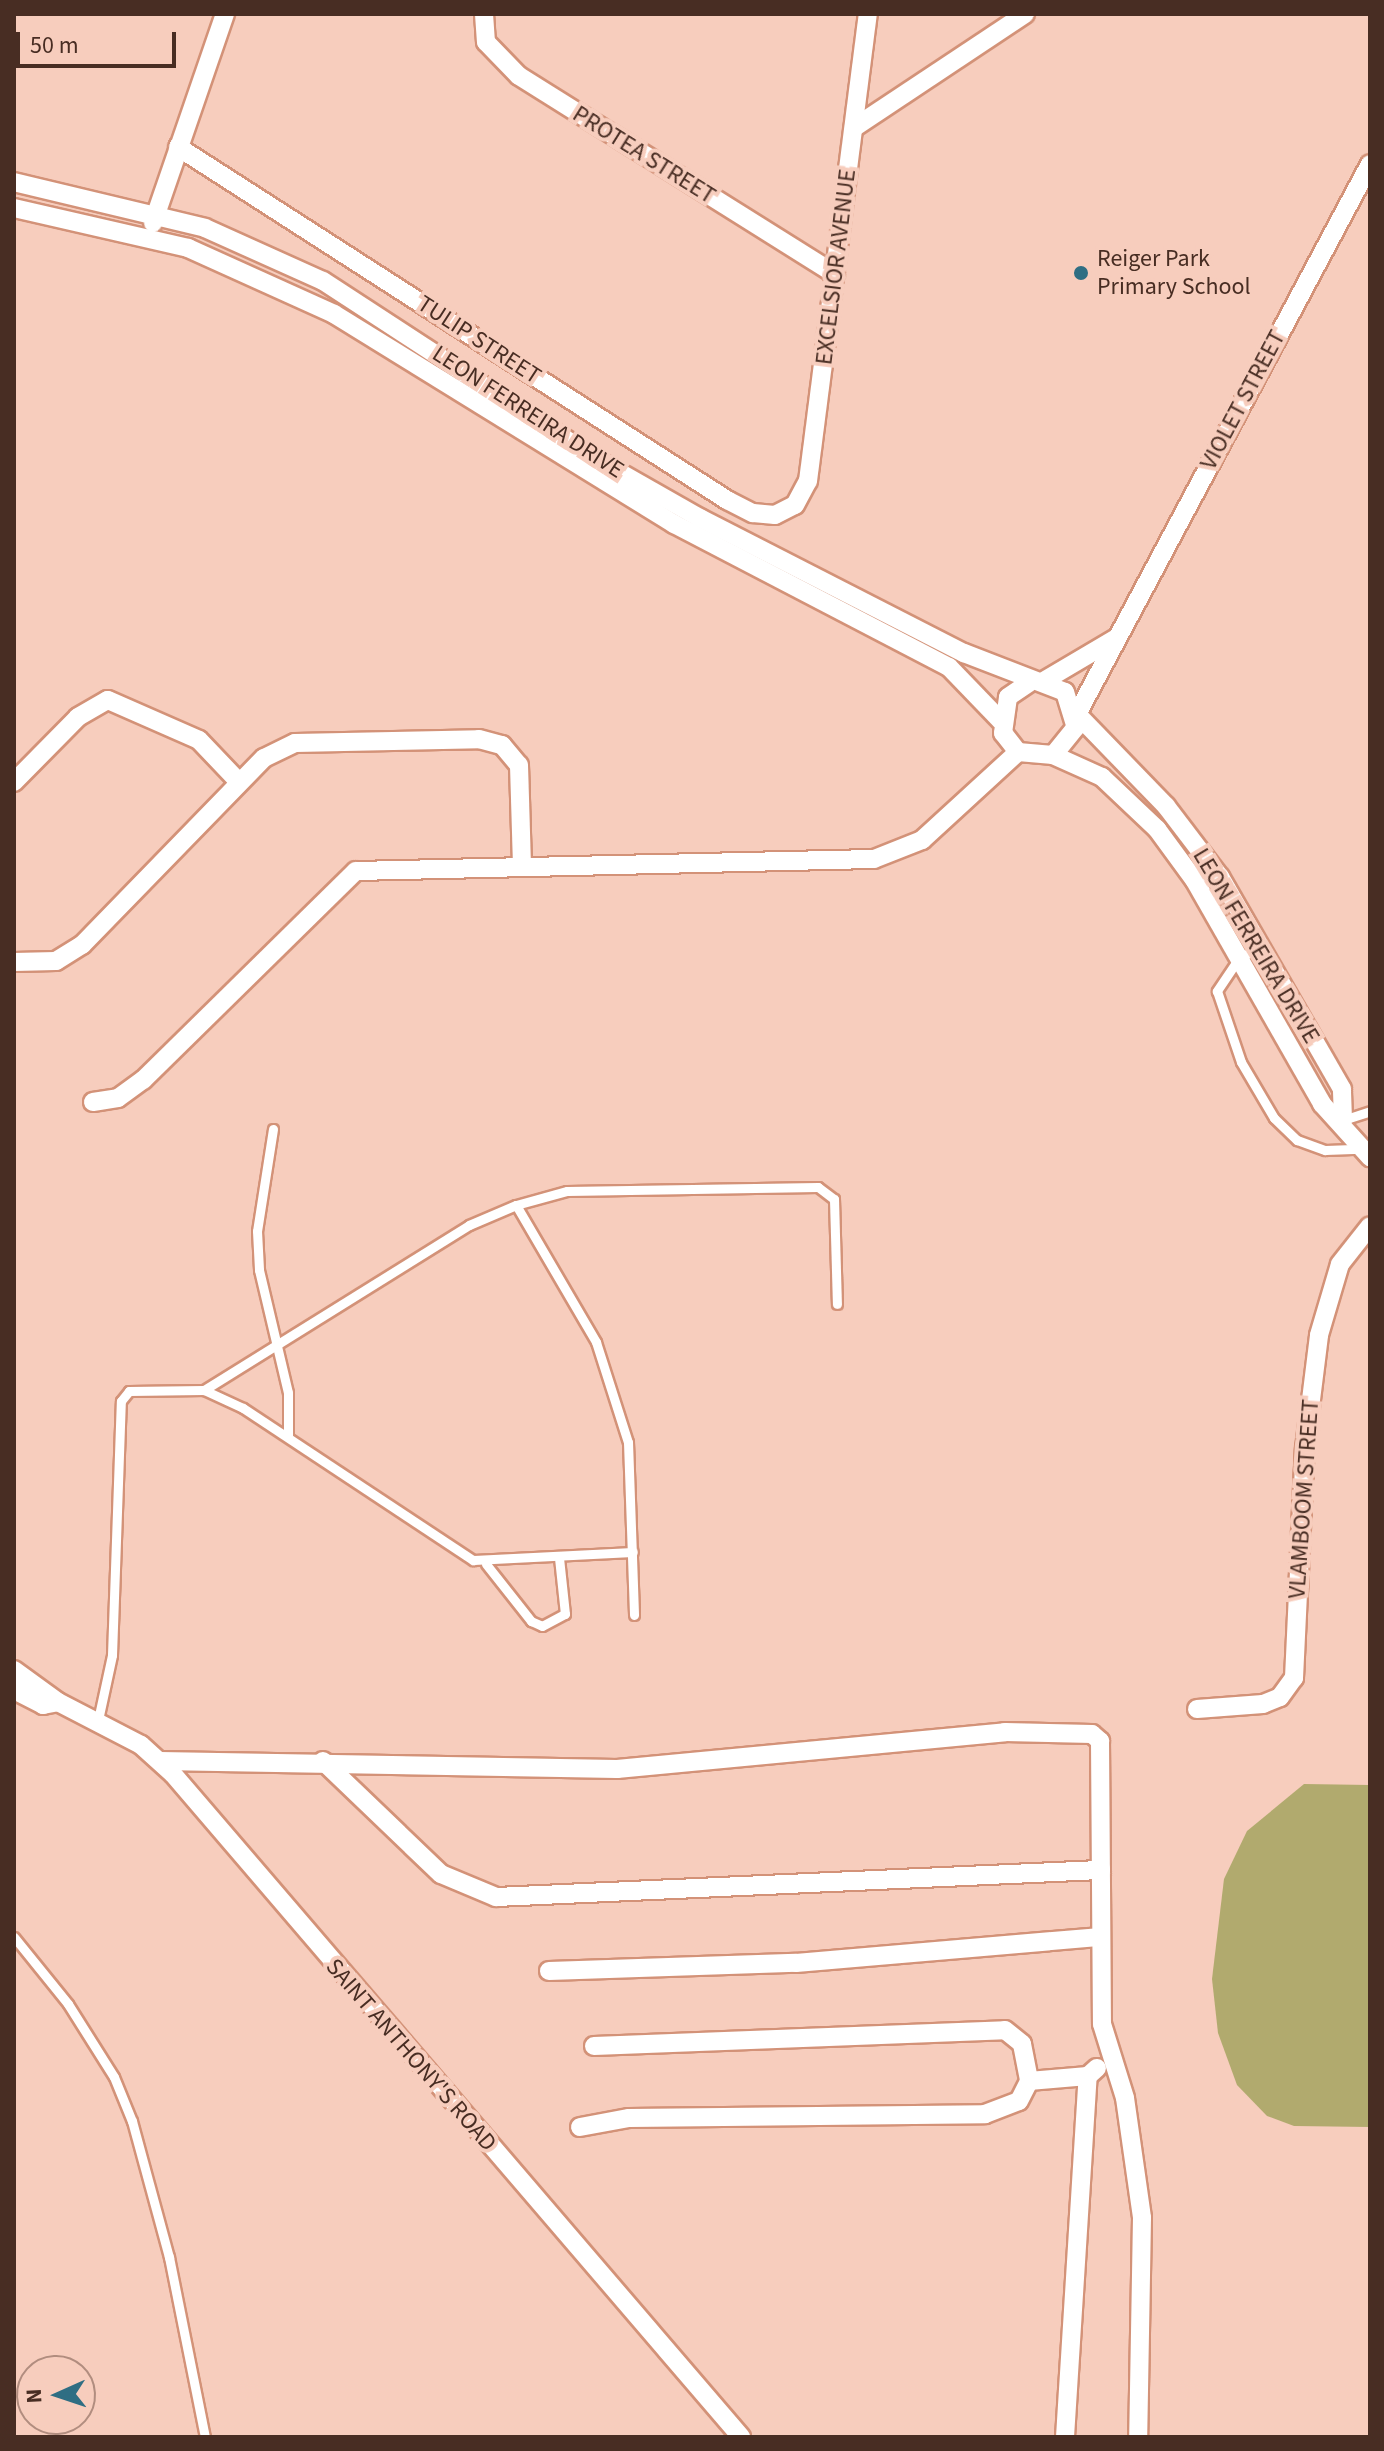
<!DOCTYPE html>
<html>
<head>
<meta charset="utf-8">
<style>
	body { margin:0 }
	#map { position:relative; width:1384px; height:2451px; overflow:hidden; background:#f7cdbd; font-family:"Source Sans 3",sans-serif }
	div>[style] { position:absolute }
	.green>* { inset:0; background:#b1aa6e }
	.roads { filter:drop-shadow(2px 0 #d39278) drop-shadow(-2px 0 #d39278) drop-shadow(0 2px #d39278) drop-shadow(0 -2px #d39278) }
	.lane>* { height:9px; margin:-4.5px; padding:0 4.5px; transform-origin:4.5px; border-radius:4.5px; background:#fff }
	.street>* { height:18px; margin:-9px; padding:0 9px; transform-origin:9px; border-radius:9px; background:#fff }
	.dots>* { width:22px; height:22px; translate:-50% -50%; box-sizing:border-box; border:4px solid #f7cdbd; border-radius:50% }
	span { translate:-50% -50%; white-space:nowrap; text-align:center; line-height:1.15; -webkit-text-stroke:8px #f7cdbd; paint-order:stroke }
	.street-label { font-size:24px; color:#482d23 }
	.poi-label { font-size:24px; color:#482d23 }
	.left { translate:0 -50%; text-align:left }
	.frame { position:absolute; inset:0; border:16px solid #482d23; pointer-events:none }
	.north { position:absolute; left:16px; top:2355px; width:80px; height:80px; box-sizing:border-box; background:#f7cdbd; border:2px solid #b18d7f; border-radius:50%; rotate:267deg; font-size:22px; font-weight:700; line-height:32px; text-align:center; color:#482d23 }
	.north::after { content:''; display:block; margin:auto; width:28px; height:36px; background:#2f6e83; clip-path:polygon(50% 0,100% 100%,50% 72%,0 100%) }
	.scale { position:absolute; left:16px; top:32px; width:160px; height:36px; box-sizing:border-box; border:4px solid #482d23; border-top:0; padding-left:10px; font-size:24px; line-height:28px; white-space:nowrap; color:#482d23; -webkit-text-stroke:6px #f7cdbd; paint-order:stroke }
</style>
</head>
<body>
<div id="map">
	<div class="green">
		<div style="clip-path:polygon(1304px 1784px,1370px 1785px,1370px 2127px,1294px 2126px,1267px 2116px,1237px 2085px,1218px 2033px,1212px 1979px,1224px 1879px,1247px 1831px)"></div>
	</div>
	<div class="roads">
		<div class="lane">
			<div style="left:1260px;top:947px;width:24px;rotate:152deg"></div>
			<div style="left:1239px;top:958px;width:40px;rotate:124deg"></div>
			<div style="left:1217px;top:991px;width:75px;rotate:71.3deg"></div>
			<div style="left:1241px;top:1062px;width:65px;rotate:59.5deg"></div>
			<div style="left:1274px;top:1118px;width:32px;rotate:44deg"></div>
			<div style="left:1297px;top:1140px;width:30px;rotate:20deg"></div>
			<div style="left:1325px;top:1150px;width:35px;rotate:-2deg"></div>
			<div style="left:1343px;top:1120px;width:28px;rotate:-18deg"></div>
			<div style="left:273px;top:1129px;width:103px;rotate:98.9deg"></div>
			<div style="left:257px;top:1231px;width:39px;rotate:87deg"></div>
			<div style="left:259px;top:1270px;width:126px;rotate:76.7deg"></div>
			<div style="left:288px;top:1393px;width:42px;rotate:90deg"></div>
			<div style="left:516px;top:1205px;width:53px;rotate:-15.4deg"></div>
			<div style="left:567px;top:1191px;width:251px;rotate:-0.9deg"></div>
			<div style="left:818px;top:1187px;width:20px;rotate:37deg"></div>
			<div style="left:834px;top:1199px;width:105px;rotate:88.4deg"></div>
			<div style="left:204px;top:1390px;width:312px;rotate:-31.9deg"></div>
			<div style="left:469px;top:1225px;width:51px;rotate:-23.1deg"></div>
			<div style="left:516px;top:1205px;width:159px;rotate:59.7deg"></div>
			<div style="left:596px;top:1342px;width:105px;rotate:72.3deg"></div>
			<div style="left:628px;top:1442px;width:173px;rotate:88deg"></div>
			<div style="left:486px;top:1564px;width:73px;rotate:51.7deg"></div>
			<div style="left:531px;top:1621px;width:12px;rotate:24deg"></div>
			<div style="left:542px;top:1626px;width:26px;rotate:-28deg"></div>
			<div style="left:565px;top:1614px;width:56px;rotate:-96.1deg"></div>
			<div style="left:98px;top:1720px;width:66px;rotate:-77.8deg"></div>
			<div style="left:112px;top:1655px;width:254px;rotate:-88deg"></div>
			<div style="left:121px;top:1401px;width:13px;rotate:-51deg"></div>
			<div style="left:129px;top:1391px;width:75px;rotate:-0.8deg"></div>
			<div style="left:204px;top:1390px;width:43px;rotate:24.8deg"></div>
			<div style="left:243px;top:1408px;width:276px;rotate:33.5deg"></div>
			<div style="left:473px;top:1560px;width:160px;rotate:-2.9deg"></div>
			<div style="left:14px;top:1937px;width:86px;rotate:51.1deg"></div>
			<div style="left:68px;top:2004px;width:86px;rotate:57.8deg"></div>
			<div style="left:114px;top:2077px;width:48px;rotate:67.8deg"></div>
			<div style="left:132px;top:2121px;width:141px;rotate:74.8deg"></div>
			<div style="left:169px;top:2257px;width:184px;rotate:78.7deg"></div>
		</div>
		<div class="street">
			<div style="left:484px;top:14px;width:28px;rotate:86deg"></div>
			<div style="left:486px;top:42px;width:47px;rotate:45.9deg"></div>
			<div style="left:519px;top:76px;width:373px;rotate:32.1deg"></div>
			<div style="left:855px;top:127px;width:204px;rotate:-33.6deg"></div>
			<div style="left:178px;top:147px;width:653px;rotate:32.74deg"></div>
			<div style="left:727px;top:500px;width:29px;rotate:27deg"></div>
			<div style="left:753px;top:513px;width:22px;rotate:5deg"></div>
			<div style="left:775px;top:515px;width:22px;rotate:-27deg"></div>
			<div style="left:795px;top:505px;width:27px;rotate:-62deg"></div>
			<div style="left:808px;top:481px;width:471px;rotate:-82.7deg"></div>
			<div style="left:14px;top:182px;width:196px;rotate:13.5deg"></div>
			<div style="left:205px;top:228px;width:129px;rotate:24.2deg"></div>
			<div style="left:323px;top:281px;width:326px;rotate:33.1deg"></div>
			<div style="left:596px;top:459px;width:120px;rotate:29.6deg"></div>
			<div style="left:700px;top:518px;width:297px;rotate:27.1deg"></div>
			<div style="left:964px;top:653px;width:108px;rotate:21.1deg"></div>
			<div style="left:1065px;top:692px;width:37px;rotate:73deg"></div>
			<div style="left:1076px;top:727px;width:36px;rotate:129deg"></div>
			<div style="left:1053px;top:755px;width:35px;rotate:-175deg"></div>
			<div style="left:1018px;top:752px;width:24px;rotate:-128deg"></div>
			<div style="left:1003px;top:733px;width:36px;rotate:-82deg"></div>
			<div style="left:1008px;top:697px;width:25px;rotate:-34deg"></div>
			<div style="left:14px;top:208px;width:179px;rotate:12.9deg"></div>
			<div style="left:188px;top:248px;width:160px;rotate:24.3deg"></div>
			<div style="left:334px;top:314px;width:400px;rotate:31.7deg"></div>
			<div style="left:674px;top:524px;width:310px;rotate:27.5deg"></div>
			<div style="left:949px;top:667px;width:74px;rotate:46.1deg"></div>
			<div style="left:153px;top:223px;width:221px;rotate:-71deg"></div>
			<div style="left:1042px;top:682px;width:85px;rotate:-30.5deg"></div>
			<div style="left:1053px;top:755px;width:54px;rotate:24.2deg"></div>
			<div style="left:1102px;top:777px;width:76px;rotate:43.4deg"></div>
			<div style="left:1157px;top:829px;width:64px;rotate:53.8deg"></div>
			<div style="left:1195px;top:881px;width:257px;rotate:60.3deg"></div>
			<div style="left:1322px;top:1104px;width:72px;rotate:47.8deg"></div>
			<div style="left:14px;top:782px;width:91px;rotate:-45.4deg"></div>
			<div style="left:78px;top:717px;width:34px;rotate:-30deg"></div>
			<div style="left:108px;top:700px;width:99px;rotate:23.7deg"></div>
			<div style="left:199px;top:740px;width:58px;rotate:46.4deg"></div>
			<div style="left:14px;top:962px;width:42px;rotate:-1.4deg"></div>
			<div style="left:56px;top:961px;width:31px;rotate:-32deg"></div>
			<div style="left:82px;top:945px;width:261px;rotate:-45.8deg"></div>
			<div style="left:264px;top:758px;width:34px;rotate:-26deg"></div>
			<div style="left:295px;top:743px;width:184px;rotate:-1.2deg"></div>
			<div style="left:479px;top:739px;width:24px;rotate:15deg"></div>
			<div style="left:502px;top:745px;width:26px;rotate:50deg"></div>
			<div style="left:519px;top:765px;width:101px;rotate:88.3deg"></div>
			<div style="left:93px;top:1102px;width:25px;rotate:-9deg"></div>
			<div style="left:118px;top:1098px;width:31px;rotate:-36deg"></div>
			<div style="left:143px;top:1080px;width:298px;rotate:-44.5deg"></div>
			<div style="left:356px;top:871px;width:518px;rotate:-1.33deg"></div>
			<div style="left:874px;top:859px;width:52px;rotate:-21.6deg"></div>
			<div style="left:922px;top:840px;width:130px;rotate:-42.5deg"></div>
			<div style="left:1343px;top:1120px;width:31px;rotate:-92deg"></div>
			<div style="left:1342px;top:1089px;width:245px;rotate:-119.9deg"></div>
			<div style="left:1220px;top:877px;width:89px;rotate:-127.3deg"></div>
			<div style="left:1166px;top:806px;width:128px;rotate:-134.1deg"></div>
			<div style="left:1077px;top:714px;width:623px;rotate:-61.95deg"></div>
			<div style="left:14px;top:1670px;width:54px;rotate:36deg"></div>
			<div style="left:58px;top:1702px;width:93px;rotate:27.4deg"></div>
			<div style="left:141px;top:1745px;width:43px;rotate:42.2deg"></div>
			<div style="left:173px;top:1774px;width:873px;rotate:49.41deg"></div>
			<div style="left:14px;top:1690px;width:33px;rotate:27deg"></div>
			<div style="left:43px;top:1705px;width:15px;rotate:-11deg"></div>
			<div style="left:1197px;top:1709px;width:66px;rotate:-4.3deg"></div>
			<div style="left:1263px;top:1704px;width:18px;rotate:-22deg"></div>
			<div style="left:1280px;top:1697px;width:24px;rotate:-54deg"></div>
			<div style="left:1294px;top:1678px;width:230px;rotate:-87.3deg"></div>
			<div style="left:1305px;top:1448px;width:114px;rotate:-82.9deg"></div>
			<div style="left:1319px;top:1335px;width:74px;rotate:-73.5deg"></div>
			<div style="left:1340px;top:1264px;width:48px;rotate:-51.7deg"></div>
			<div style="left:160px;top:1761px;width:457px;rotate:1deg"></div>
			<div style="left:617px;top:1769px;width:390px;rotate:-5.4deg"></div>
			<div style="left:1005px;top:1732px;width:87px;rotate:1.3deg"></div>
			<div style="left:1092px;top:1734px;width:11px;rotate:41deg"></div>
			<div style="left:1100px;top:1741px;width:283px;rotate:89.6deg"></div>
			<div style="left:1102px;top:2024px;width:77px;rotate:72.7deg"></div>
			<div style="left:1125px;top:2098px;width:121px;rotate:81.9deg"></div>
			<div style="left:1142px;top:2218px;width:219px;rotate:91deg"></div>
			<div style="left:323px;top:1761px;width:163px;rotate:43.8deg"></div>
			<div style="left:441px;top:1874px;width:60px;rotate:22.7deg"></div>
			<div style="left:496px;top:1897px;width:606px;rotate:-2.56deg"></div>
			<div style="left:549px;top:1971px;width:247px;rotate:-1.9deg"></div>
			<div style="left:796px;top:1963px;width:303px;rotate:-4.9deg"></div>
			<div style="left:594px;top:2046px;width:411px;rotate:-2.2deg"></div>
			<div style="left:1005px;top:2030px;width:22px;rotate:39deg"></div>
			<div style="left:1022px;top:2044px;width:38px;rotate:79deg"></div>
			<div style="left:1029px;top:2081px;width:59px;rotate:-4.8deg"></div>
			<div style="left:580px;top:2127px;width:50px;rotate:-10.4deg"></div>
			<div style="left:629px;top:2118px;width:356px;rotate:-0.6deg"></div>
			<div style="left:985px;top:2114px;width:36px;rotate:-21deg"></div>
			<div style="left:1019px;top:2101px;width:22px;rotate:-63deg"></div>
			<div style="left:1065px;top:2437px;width:362px;rotate:-86.4deg"></div>
			<div style="left:1088px;top:2076px;width:12px;rotate:-42deg"></div>
		</div>
	</div>
	<div class="dots">
		<div style="left:1081px;top:273px;background:#2f6e83"></div>
	</div>
	<div class="street-label">
		<span style="left:644px;top:155px;rotate:32deg">PROTEA STREET</span>
		<span style="left:836px;top:267px;rotate:-83deg">EXCELSIOR AVENUE</span>
		<span style="left:479px;top:340px;rotate:33deg">TULIP STREET</span>
		<span style="left:1243px;top:400px;rotate:-62deg">VIOLET STREET</span>
		<span style="left:528px;top:412px;rotate:33deg">LEON FERREIRA DRIVE</span>
		<span style="left:1256px;top:946px;rotate:59deg">LEON FERREIRA DRIVE</span>
		<span style="left:1304px;top:1499px;rotate:-86deg">VLAMBOOM STREET</span>
		<span style="left:411px;top:2055px;rotate:49deg">SAINT ANTHONY'S ROAD</span>
	</div>
	<div class="poi-label">
		<span class="left" style="left:1097px;top:273px">Reiger Park<br>Primary School</span>
	</div>
	<div class="frame"></div>
	<div class="north">N</div>
	<div class="scale">50 m</div>
</div>
</body>
</html>
